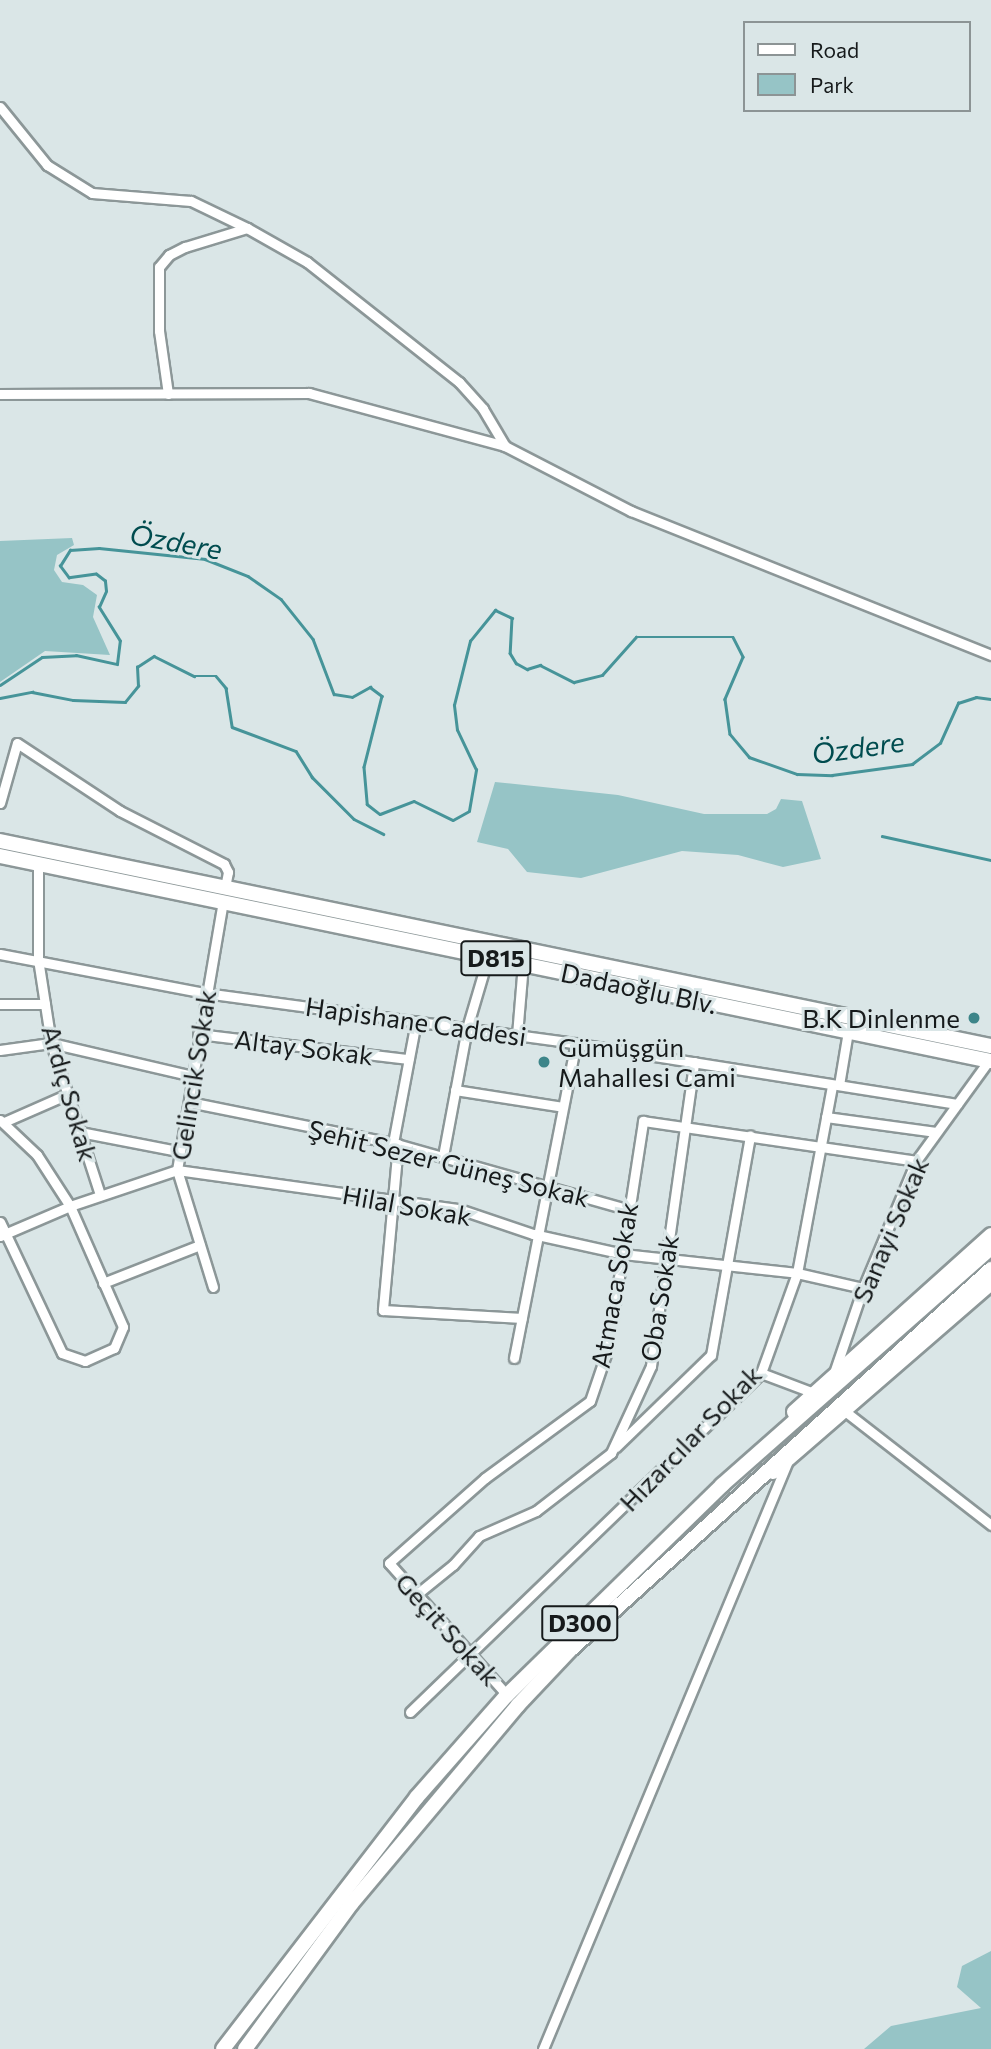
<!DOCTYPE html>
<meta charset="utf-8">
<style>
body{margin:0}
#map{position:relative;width:991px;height:2049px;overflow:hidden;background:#dae6e7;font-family:Commissioner,sans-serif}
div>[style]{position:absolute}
.green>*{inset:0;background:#96c4c6}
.stream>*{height:2.5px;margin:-1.25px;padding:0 1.25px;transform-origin:1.25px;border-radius:1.25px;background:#469499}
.roads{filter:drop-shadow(2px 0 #8c9798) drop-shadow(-2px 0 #8c9798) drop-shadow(0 2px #8c9798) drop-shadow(0 -2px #8c9798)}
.minor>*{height:9px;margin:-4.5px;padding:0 4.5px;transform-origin:4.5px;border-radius:4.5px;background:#fff}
.trunk>*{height:14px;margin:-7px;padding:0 7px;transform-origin:7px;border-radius:7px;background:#fff}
.dots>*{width:19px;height:19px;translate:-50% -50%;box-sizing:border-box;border:4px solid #dae6e7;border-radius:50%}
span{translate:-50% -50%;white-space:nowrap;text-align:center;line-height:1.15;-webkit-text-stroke:6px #dae6e7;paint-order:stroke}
.shield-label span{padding:2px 5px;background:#dae6e7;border:2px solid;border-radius:5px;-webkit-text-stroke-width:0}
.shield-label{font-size:24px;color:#161a1b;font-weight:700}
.street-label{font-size:26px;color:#161a1b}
.poi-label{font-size:26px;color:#161a1b}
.right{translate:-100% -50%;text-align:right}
.left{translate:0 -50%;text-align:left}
.water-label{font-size:28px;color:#004c4f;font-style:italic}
.legend{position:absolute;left:743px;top:21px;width:228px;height:91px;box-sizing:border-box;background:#dae6e7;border:2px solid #8c9495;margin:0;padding:9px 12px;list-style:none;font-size:21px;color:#161a1b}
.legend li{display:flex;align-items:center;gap:14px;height:35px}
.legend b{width:35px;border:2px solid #8c9495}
</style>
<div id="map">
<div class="green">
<i style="clip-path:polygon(72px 538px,74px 545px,57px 555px,54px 570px,62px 582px,83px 585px,97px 595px,93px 617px,110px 655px,45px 651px,0 682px,0 541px)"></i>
<i style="clip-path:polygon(495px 782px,618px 795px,704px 814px,767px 814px,776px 809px,781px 799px,802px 801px,821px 859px,783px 867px,738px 855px,682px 851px,581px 878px,527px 872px,508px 849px,477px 842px)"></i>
<i style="clip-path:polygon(991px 1951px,991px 2049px,864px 2049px,891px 2026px,981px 2008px,957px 1987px,962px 1966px)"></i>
</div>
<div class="stream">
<i style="left:0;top:685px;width:50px;rotate:-33.7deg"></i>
<i style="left:42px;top:657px;width:34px;rotate:-3deg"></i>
<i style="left:76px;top:655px;width:42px;rotate:12.4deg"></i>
<i style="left:117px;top:664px;width:23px;rotate:-83deg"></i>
<i style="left:120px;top:641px;width:40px;rotate:-122deg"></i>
<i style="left:99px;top:607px;width:17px;rotate:-66deg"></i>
<i style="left:106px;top:591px;width:10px;rotate:-96deg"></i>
<i style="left:105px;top:581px;width:11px;rotate:-142deg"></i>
<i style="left:96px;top:574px;width:27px;rotate:172deg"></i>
<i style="left:69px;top:578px;width:15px;rotate:-127deg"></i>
<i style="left:60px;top:566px;width:19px;rotate:-58deg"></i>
<i style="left:70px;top:550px;width:29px;rotate:-4deg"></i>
<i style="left:99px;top:548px;width:107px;rotate:5.9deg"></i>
<i style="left:205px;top:559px;width:46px;rotate:21.6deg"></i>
<i style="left:248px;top:576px;width:40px;rotate:34.9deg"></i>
<i style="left:281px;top:599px;width:51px;rotate:51.3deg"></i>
<i style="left:313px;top:639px;width:59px;rotate:69.1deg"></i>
<i style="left:334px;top:694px;width:18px;rotate:9deg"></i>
<i style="left:352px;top:697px;width:21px;rotate:-29deg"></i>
<i style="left:370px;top:687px;width:15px;rotate:37deg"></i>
<i style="left:382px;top:696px;width:73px;rotate:104.2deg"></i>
<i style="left:364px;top:767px;width:37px;rotate:85deg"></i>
<i style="left:367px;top:804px;width:16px;rotate:38deg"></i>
<i style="left:380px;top:814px;width:36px;rotate:-21deg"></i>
<i style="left:414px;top:801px;width:43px;rotate:26deg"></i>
<i style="left:453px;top:820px;width:18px;rotate:-29deg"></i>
<i style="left:469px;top:811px;width:42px;rotate:-80.3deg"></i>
<i style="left:476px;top:770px;width:44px;rotate:-115.4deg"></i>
<i style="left:457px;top:730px;width:25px;rotate:-97deg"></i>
<i style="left:454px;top:705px;width:66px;rotate:-76deg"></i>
<i style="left:470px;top:641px;width:40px;rotate:-51deg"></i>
<i style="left:495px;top:610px;width:19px;rotate:25deg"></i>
<i style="left:512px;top:618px;width:35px;rotate:93deg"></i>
<i style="left:510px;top:653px;width:12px;rotate:59deg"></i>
<i style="left:516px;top:663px;width:13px;rotate:29deg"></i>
<i style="left:527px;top:669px;width:14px;rotate:-17deg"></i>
<i style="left:540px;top:665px;width:38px;rotate:27deg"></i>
<i style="left:574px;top:682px;width:29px;rotate:-14deg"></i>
<i style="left:602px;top:675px;width:51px;rotate:-48.2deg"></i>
<i style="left:636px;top:637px;width:97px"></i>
<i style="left:733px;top:637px;width:22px;rotate:63deg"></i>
<i style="left:743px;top:657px;width:46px;rotate:113.2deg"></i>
<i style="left:725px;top:699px;width:35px;rotate:82deg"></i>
<i style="left:730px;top:734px;width:30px;rotate:50deg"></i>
<i style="left:749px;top:757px;width:51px;rotate:19.5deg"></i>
<i style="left:797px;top:774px;width:35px;rotate:2deg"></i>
<i style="left:832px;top:775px;width:81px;rotate:-7.8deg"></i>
<i style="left:912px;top:764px;width:35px;rotate:-37deg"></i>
<i style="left:940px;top:743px;width:44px;rotate:-65.8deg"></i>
<i style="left:958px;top:703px;width:19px;rotate:-18deg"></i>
<i style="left:976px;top:697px;width:15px;rotate:8deg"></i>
<i style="left:0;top:698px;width:33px;rotate:-11deg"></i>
<i style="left:32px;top:692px;width:42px;rotate:11deg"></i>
<i style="left:73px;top:700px;width:52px;rotate:2.2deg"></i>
<i style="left:125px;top:702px;width:21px;rotate:-51deg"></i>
<i style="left:138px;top:686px;width:19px;rotate:-93deg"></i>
<i style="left:137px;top:667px;width:20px;rotate:-33deg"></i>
<i style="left:154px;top:656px;width:45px;rotate:26.6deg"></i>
<i style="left:194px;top:676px;width:22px"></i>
<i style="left:216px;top:676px;width:16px;rotate:50deg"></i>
<i style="left:226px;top:688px;width:39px;rotate:81deg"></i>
<i style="left:232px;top:727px;width:68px;rotate:20.6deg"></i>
<i style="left:296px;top:751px;width:31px;rotate:58deg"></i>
<i style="left:312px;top:777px;width:59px;rotate:45deg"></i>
<i style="left:354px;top:819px;width:33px;rotate:27deg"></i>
<i style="left:882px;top:836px;width:112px;rotate:12.4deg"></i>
</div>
<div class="roads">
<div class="minor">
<i style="left:0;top:107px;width:75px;rotate:51deg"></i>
<i style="left:47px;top:165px;width:53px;rotate:31.9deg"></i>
<i style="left:92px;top:193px;width:99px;rotate:4.6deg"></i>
<i style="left:191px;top:201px;width:62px;rotate:25.7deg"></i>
<i style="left:0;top:394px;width:309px;rotate:-0.2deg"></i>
<i style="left:309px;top:393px;width:203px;rotate:15.1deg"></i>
<i style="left:505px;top:446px;width:142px;rotate:27.3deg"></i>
<i style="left:631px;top:511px;width:388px;rotate:21.8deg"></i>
<i style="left:168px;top:394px;width:64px;rotate:-98.1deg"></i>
<i style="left:159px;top:331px;width:64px;rotate:-90deg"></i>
<i style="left:159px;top:267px;width:16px;rotate:-50deg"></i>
<i style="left:169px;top:255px;width:18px;rotate:-27deg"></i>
<i style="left:185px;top:247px;width:65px;rotate:-17deg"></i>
<i style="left:247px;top:228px;width:69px;rotate:29.5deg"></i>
<i style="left:307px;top:262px;width:194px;rotate:38.3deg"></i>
<i style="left:459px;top:382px;width:36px;rotate:48deg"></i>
<i style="left:483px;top:409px;width:43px;rotate:59.3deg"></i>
<i style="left:0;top:803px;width:62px;rotate:-74.2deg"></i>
<i style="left:17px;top:743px;width:123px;rotate:33.4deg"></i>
<i style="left:120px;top:811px;width:117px;rotate:27deg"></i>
<i style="left:224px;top:864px;width:9px;rotate:63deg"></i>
<i style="left:228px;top:872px;width:16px;rotate:101deg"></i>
<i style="left:38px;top:864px;width:95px;rotate:90deg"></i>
<i style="left:38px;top:959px;width:85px;rotate:81.2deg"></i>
<i style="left:51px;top:1043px;width:160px;rotate:72.1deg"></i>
<i style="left:0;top:954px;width:209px;rotate:10.8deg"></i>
<i style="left:205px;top:993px;width:364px;rotate:7.7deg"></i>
<i style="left:566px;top:1042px;width:396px;rotate:9deg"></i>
<i style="left:0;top:1004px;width:45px"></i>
<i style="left:198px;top:1034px;width:212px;rotate:6.8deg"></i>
<i style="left:517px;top:1035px;width:71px;rotate:-85.2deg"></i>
<i style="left:0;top:1050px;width:51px;rotate:-7.8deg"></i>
<i style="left:51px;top:1043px;width:146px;rotate:13.1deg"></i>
<i style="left:839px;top:1085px;width:55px;rotate:-80.5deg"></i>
<i style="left:455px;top:1090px;width:109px;rotate:8.9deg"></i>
<i style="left:189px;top:1102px;width:208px;rotate:11.4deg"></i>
<i style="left:393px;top:1143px;width:243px;rotate:15.8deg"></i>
<i style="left:826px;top:1117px;width:111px;rotate:7.8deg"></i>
<i style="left:0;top:1120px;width:51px;rotate:43.4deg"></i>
<i style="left:37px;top:1155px;width:61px;rotate:57.1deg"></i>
<i style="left:70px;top:1206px;width:132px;rotate:66.3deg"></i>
<i style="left:123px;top:1327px;width:23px;rotate:113deg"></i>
<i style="left:114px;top:1348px;width:32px;rotate:156deg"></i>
<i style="left:85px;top:1361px;width:24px;rotate:-161deg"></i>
<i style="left:62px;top:1353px;width:145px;rotate:-115.3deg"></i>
<i style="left:4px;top:1122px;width:70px;rotate:-23.6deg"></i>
<i style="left:80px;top:1132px;width:100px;rotate:11deg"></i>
<i style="left:393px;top:1143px;width:124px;rotate:-79.3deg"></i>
<i style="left:398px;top:1144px;width:167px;rotate:95.2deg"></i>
<i style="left:383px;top:1310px;width:139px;rotate:3.3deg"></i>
<i style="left:443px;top:1156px;width:130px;rotate:-79.4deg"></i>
<i style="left:467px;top:1028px;width:74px;rotate:-73.5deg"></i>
<i style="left:0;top:1236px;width:76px;rotate:-23.2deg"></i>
<i style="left:70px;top:1206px;width:113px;rotate:-18.6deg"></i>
<i style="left:177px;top:1170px;width:285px;rotate:7.9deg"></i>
<i style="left:459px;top:1209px;width:78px;rotate:18.7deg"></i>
<i style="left:533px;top:1234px;width:92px;rotate:12.5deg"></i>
<i style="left:623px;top:1254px;width:175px;rotate:6.2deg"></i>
<i style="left:797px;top:1273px;width:68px;rotate:12.8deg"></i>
<i style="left:103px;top:1283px;width:104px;rotate:-21.4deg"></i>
<i style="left:213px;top:1287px;width:122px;rotate:-107.1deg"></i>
<i style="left:177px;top:1170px;width:272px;rotate:-80.3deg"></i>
<i style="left:514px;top:1358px;width:321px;rotate:-78.9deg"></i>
<i style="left:761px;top:1373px;width:57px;rotate:20.7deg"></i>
<i style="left:834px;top:1373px;width:90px;rotate:-71.2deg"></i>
<i style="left:863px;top:1288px;width:138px;rotate:-67.3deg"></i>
<i style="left:916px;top:1161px;width:125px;rotate:-54.1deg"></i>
<i style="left:846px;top:1412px;width:184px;rotate:37.9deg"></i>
<i style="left:616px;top:1447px;width:132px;rotate:-44.1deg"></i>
<i style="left:711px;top:1355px;width:223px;rotate:-79.9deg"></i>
<i style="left:417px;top:1594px;width:46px;rotate:-38.9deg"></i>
<i style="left:453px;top:1565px;width:39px;rotate:-48deg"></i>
<i style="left:479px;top:1536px;width:62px;rotate:-23.7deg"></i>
<i style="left:536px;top:1511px;width:95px;rotate:-37.7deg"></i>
<i style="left:611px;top:1453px;width:96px;rotate:-65.3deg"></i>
<i style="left:651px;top:1366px;width:307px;rotate:-81.9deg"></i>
<i style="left:507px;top:1695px;width:177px;rotate:-131.8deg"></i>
<i style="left:389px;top:1563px;width:128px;rotate:-41.5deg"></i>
<i style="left:485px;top:1478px;width:130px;rotate:-36.3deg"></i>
<i style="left:590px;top:1401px;width:56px;rotate:-71.2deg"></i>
<i style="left:608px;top:1348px;width:230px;rotate:-81.2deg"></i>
<i style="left:643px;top:1121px;width:276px;rotate:8.3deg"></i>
<i style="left:410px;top:1712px;width:488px;rotate:-44deg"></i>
<i style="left:761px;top:1373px;width:106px;rotate:-70.2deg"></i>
<i style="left:797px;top:1273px;width:190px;rotate:-79.4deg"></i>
<i style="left:543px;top:2049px;width:635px;rotate:-67.39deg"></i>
</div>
<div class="trunk">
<i style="left:0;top:841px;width:1012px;rotate:11.69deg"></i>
<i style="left:0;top:856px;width:1012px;rotate:11.69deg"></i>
<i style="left:794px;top:1412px;width:265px;rotate:-41.9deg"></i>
<i style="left:773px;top:1472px;width:289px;rotate:-40.9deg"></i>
<i style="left:223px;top:2049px;width:318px;rotate:-52.4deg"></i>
<i style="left:417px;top:1797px;width:136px;rotate:-48.6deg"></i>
<i style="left:507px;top:1695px;width:301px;rotate:-44.3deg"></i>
<i style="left:722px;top:1485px;width:359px;rotate:-41.4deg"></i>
<i style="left:245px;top:2049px;width:181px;rotate:-53.8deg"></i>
<i style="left:352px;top:1903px;width:258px;rotate:-50deg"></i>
<i style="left:518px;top:1705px;width:76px;rotate:-46.6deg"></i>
<i style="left:570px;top:1650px;width:568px;rotate:-42.14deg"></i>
</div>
</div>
<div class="dots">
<i style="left:974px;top:1018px;background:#3d8589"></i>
<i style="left:544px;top:1062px;background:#3d8589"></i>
</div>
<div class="shield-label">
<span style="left:496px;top:958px">D815</span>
<span style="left:580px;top:1623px">D300</span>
</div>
<div class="street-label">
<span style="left:639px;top:988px;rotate:12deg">Dadaoğlu Blv.</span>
<span style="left:416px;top:1021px;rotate:8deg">Hapishane Caddesi</span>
<span style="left:304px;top:1047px;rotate:7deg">Altay Sokak</span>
<span style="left:193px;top:1075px;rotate:-81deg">Gelincik Sokak</span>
<span style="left:70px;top:1093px;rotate:74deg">Ardıç Sokak</span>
<span style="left:449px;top:1163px;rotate:14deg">Şehit Sezer Güneş Sokak</span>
<span style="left:407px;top:1205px;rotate:10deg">Hilal Sokak</span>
<span style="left:890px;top:1230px;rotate:-67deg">Sanayi Sokak</span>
<span style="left:614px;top:1285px;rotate:-80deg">Atmaca Sokak</span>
<span style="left:659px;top:1298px;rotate:-81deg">Oba Sokak</span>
<span style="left:690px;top:1438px;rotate:-46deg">Hızarcılar Sokak</span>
<span style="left:448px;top:1629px;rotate:48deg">Geçit Sokak</span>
</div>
<div class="poi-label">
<span class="right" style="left:960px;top:1018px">B.K Dinlenme</span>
<span class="left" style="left:558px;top:1062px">Gümüşgün<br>Mahallesi Cami</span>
</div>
<div class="water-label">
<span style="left:176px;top:541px;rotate:10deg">Özdere</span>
<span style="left:858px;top:747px;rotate:-8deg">Özdere</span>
</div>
<ul class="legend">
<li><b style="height:9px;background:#fff"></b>Road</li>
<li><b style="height:19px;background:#96c4c6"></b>Park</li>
</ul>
</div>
